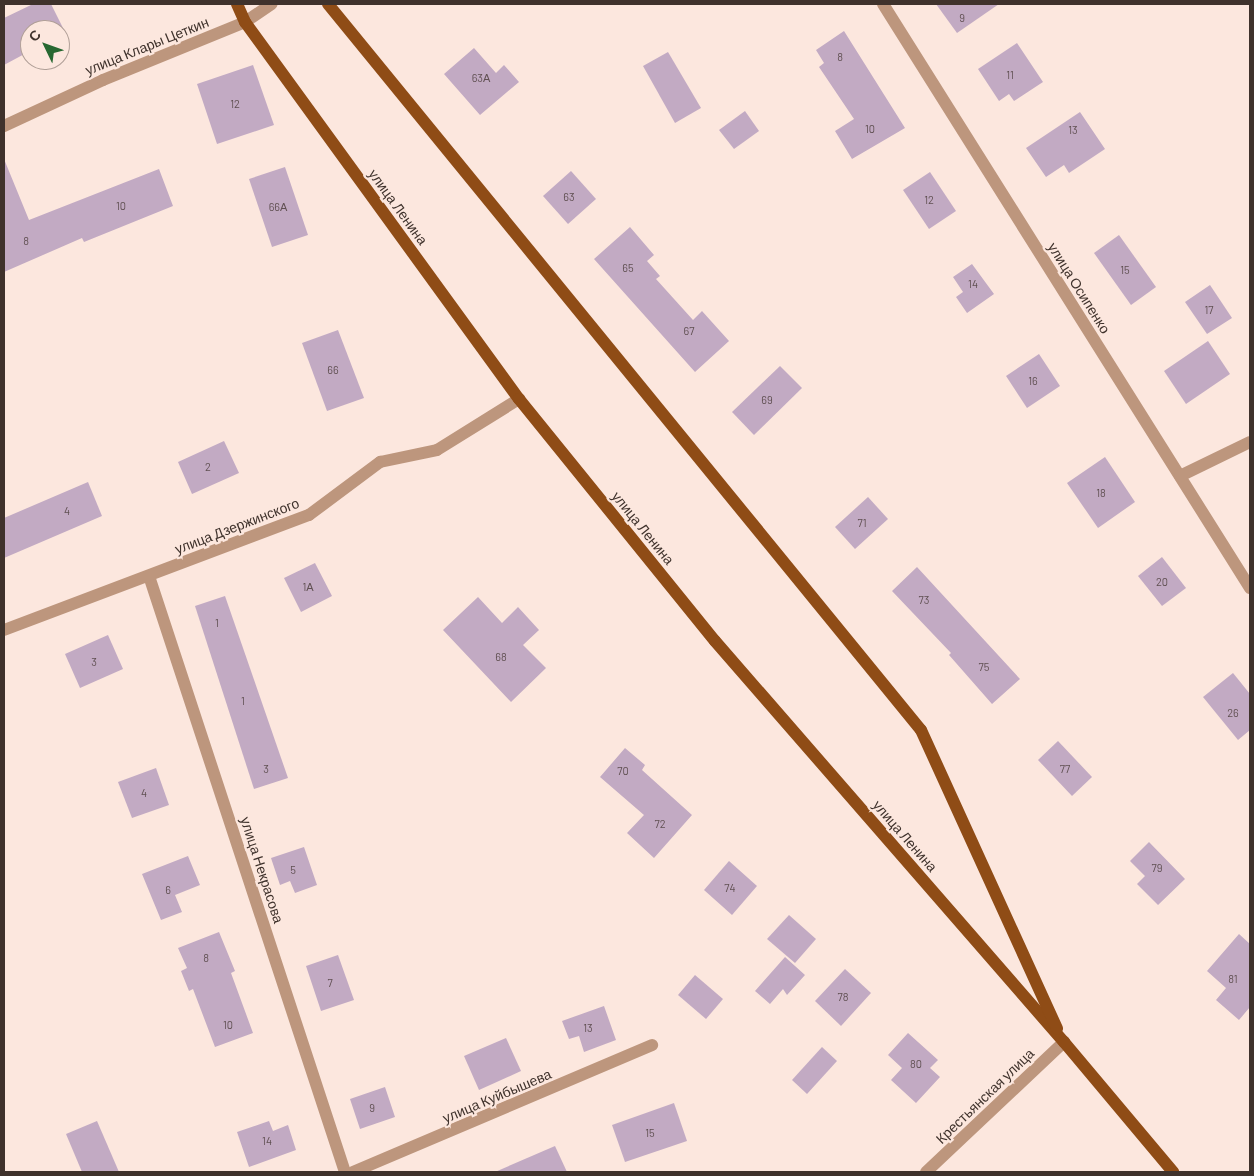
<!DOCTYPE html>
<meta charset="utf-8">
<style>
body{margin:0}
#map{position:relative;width:1254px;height:1176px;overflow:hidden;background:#fce7de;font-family:Barlow,sans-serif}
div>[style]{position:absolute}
.building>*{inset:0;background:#c2aac3}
.minor>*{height:12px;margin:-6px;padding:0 6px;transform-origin:6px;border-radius:6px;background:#bd967d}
.major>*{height:12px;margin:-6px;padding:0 6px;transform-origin:6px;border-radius:6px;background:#8f4c16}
span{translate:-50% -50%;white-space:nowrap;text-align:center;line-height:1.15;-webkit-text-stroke:4.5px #fce7de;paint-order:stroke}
.number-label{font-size:11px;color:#605052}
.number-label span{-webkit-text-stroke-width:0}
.street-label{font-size:14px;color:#3f322c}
.frame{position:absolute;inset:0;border:5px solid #3f322c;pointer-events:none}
.north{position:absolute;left:20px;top:20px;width:50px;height:50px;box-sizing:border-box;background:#fce7de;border:1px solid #b09f97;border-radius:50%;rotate:312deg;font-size:14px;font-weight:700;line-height:20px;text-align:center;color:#3f322c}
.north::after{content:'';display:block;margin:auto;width:18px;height:22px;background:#276831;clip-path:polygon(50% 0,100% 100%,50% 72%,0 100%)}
</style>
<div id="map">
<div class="building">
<i style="clip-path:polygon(33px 4px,51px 4px,64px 30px,30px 30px,30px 51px,4px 65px,4px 18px)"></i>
<i style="clip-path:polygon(936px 4px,999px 4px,957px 33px)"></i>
<i style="clip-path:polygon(844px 31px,905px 128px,852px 159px,835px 131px,854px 119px,819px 67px,824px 63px,816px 50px)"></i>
<i style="clip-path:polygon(1017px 43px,1043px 82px,1014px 101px,1009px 94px,999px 101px,978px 69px)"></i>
<i style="clip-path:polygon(474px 48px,496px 73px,504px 65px,519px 82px,480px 115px,444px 74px)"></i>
<i style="clip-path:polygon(668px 52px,701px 108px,675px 123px,643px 66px)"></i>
<i style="clip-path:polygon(253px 65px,274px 125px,217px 144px,197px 84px)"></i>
<i style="clip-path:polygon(745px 111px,759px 131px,734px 149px,719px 130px)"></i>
<i style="clip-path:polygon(1080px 112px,1105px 149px,1069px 173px,1064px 165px,1046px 177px,1026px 148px)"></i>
<i style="clip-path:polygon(4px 159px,29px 220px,159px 169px,173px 206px,84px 242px,82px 238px,4px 272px)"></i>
<i style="clip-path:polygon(285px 167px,308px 235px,272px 247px,249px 179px)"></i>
<i style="clip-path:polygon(571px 171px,596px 199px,568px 224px,543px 196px)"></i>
<i style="clip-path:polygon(930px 172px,956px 211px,929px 229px,903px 190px)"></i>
<i style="clip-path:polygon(630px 227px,654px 255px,647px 261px,660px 276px,656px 279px,693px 320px,702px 311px,729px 341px,695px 372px,594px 259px)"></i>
<i style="clip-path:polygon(1119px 235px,1156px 287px,1131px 305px,1094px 253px)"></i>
<i style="clip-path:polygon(972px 264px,994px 294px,967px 313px,956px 297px,963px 292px,953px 277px)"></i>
<i style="clip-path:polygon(1210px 285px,1232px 318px,1207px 334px,1185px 302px)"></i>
<i style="clip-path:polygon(338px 330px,364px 398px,327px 411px,302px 343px)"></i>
<i style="clip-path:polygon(1208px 341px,1230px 374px,1186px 404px,1164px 371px)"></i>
<i style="clip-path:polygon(1039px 354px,1060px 386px,1027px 408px,1006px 376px)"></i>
<i style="clip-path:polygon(780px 366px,802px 388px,754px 435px,732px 412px)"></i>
<i style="clip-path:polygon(224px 441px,239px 473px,192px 494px,178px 462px)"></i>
<i style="clip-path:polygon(1105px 457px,1135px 502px,1098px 528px,1067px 483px)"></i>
<i style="clip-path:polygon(88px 482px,102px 516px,4px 558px,4px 518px)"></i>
<i style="clip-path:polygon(868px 497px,888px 519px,855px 549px,835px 527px)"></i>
<i style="clip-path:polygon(1162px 557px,1186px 588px,1162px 606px,1138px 576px)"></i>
<i style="clip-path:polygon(315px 563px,332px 596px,301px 612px,284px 578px)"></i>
<i style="clip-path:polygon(917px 567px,1020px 679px,992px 704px,949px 655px,951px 653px,892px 591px)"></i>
<i style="clip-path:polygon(225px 596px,288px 778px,254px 789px,195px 606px)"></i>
<i style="clip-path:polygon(478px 597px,502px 623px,518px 607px,539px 630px,523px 645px,546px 668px,511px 702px,443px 630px)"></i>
<i style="clip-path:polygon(108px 635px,123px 669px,80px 688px,65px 654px)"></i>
<i style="clip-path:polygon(1233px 673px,1250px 694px,1250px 730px,1238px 740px,1203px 697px)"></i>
<i style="clip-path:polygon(1058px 741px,1092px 777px,1072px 796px,1038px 760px)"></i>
<i style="clip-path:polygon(625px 748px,645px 765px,642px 770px,692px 815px,654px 858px,627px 833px,644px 815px,600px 777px)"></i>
<i style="clip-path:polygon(156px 768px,169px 805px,132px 818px,118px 782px)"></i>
<i style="clip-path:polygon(1149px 842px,1185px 879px,1158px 905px,1137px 884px,1145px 876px,1130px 861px)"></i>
<i style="clip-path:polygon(304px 847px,317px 885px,295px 893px,290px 881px,280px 885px,271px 858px)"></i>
<i style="clip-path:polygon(188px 856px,200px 885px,175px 895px,182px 912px,161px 920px,142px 874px)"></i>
<i style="clip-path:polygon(729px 861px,757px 886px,732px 915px,704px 890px)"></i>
<i style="clip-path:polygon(789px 915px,816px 939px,795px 963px,767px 939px)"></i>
<i style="clip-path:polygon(219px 932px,235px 971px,231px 973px,253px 1033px,215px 1047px,193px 989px,189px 991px,181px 971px,187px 968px,178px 948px)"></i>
<i style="clip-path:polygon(1239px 934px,1250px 944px,1250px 1007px,1239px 1020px,1216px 1000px,1226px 988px,1207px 971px)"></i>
<i style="clip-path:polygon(338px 955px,354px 1000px,321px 1011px,306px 966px)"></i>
<i style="clip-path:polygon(785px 957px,805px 975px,787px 995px,783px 989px,770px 1004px,755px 991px)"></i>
<i style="clip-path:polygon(845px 969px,871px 993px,841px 1026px,815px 1001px)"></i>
<i style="clip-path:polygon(695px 975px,723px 999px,706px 1019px,678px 995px)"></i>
<i style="clip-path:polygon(604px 1006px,616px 1040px,584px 1052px,579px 1036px,569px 1039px,562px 1021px)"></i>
<i style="clip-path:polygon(908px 1033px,938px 1060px,930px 1068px,940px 1077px,916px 1103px,891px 1080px,902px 1068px,888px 1055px)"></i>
<i style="clip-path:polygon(506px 1038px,521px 1071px,479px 1090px,464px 1056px)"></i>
<i style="clip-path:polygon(822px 1047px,837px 1061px,807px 1094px,792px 1080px)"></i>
<i style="clip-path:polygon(385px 1087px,395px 1117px,360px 1129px,350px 1099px)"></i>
<i style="clip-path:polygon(674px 1103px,687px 1141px,625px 1162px,612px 1125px)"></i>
<i style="clip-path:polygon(97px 1121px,119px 1172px,82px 1172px,66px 1134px)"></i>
<i style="clip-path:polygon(269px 1121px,273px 1131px,288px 1125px,296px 1150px,249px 1167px,237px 1132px)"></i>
<i style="clip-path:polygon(555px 1146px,567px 1172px,495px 1172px)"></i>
</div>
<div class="minor">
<i style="left:883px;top:4px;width:690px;rotate:57.85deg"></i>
<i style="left:4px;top:126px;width:109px;rotate:-24.9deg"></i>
<i style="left:103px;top:80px;width:153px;rotate:-22.2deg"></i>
<i style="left:245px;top:22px;width:32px;rotate:-34deg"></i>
<i style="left:1180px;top:476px;width:78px;rotate:-25.9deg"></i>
<i style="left:149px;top:576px;width:627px;rotate:71.8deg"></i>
<i style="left:4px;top:630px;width:326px;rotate:-20.7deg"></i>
<i style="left:309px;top:515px;width:89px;rotate:-36.7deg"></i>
<i style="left:380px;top:462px;width:58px;rotate:-11.9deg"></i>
<i style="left:437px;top:450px;width:97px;rotate:-31.9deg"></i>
<i style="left:353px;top:1172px;width:325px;rotate:-23deg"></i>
<i style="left:926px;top:1172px;width:190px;rotate:-43.3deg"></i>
</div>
<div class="major">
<i style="left:237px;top:4px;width:20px;rotate:66deg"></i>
<i style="left:245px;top:22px;width:466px;rotate:54deg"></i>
<i style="left:519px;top:399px;width:311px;rotate:51deg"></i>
<i style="left:715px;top:641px;width:532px;rotate:48.97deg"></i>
<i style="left:1064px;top:1042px;width:170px;rotate:50deg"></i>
<i style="left:328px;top:4px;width:937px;rotate:50.76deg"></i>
<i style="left:921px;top:730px;width:328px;rotate:65.5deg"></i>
</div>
<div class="number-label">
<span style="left:962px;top:18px">9</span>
<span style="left:840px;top:57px">8</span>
<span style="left:1010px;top:75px">11</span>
<span style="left:481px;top:78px">63А</span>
<span style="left:235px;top:104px">12</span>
<span style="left:870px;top:129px">10</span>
<span style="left:1073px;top:130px">13</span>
<span style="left:569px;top:197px">63</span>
<span style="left:929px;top:200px">12</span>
<span style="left:121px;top:206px">10</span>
<span style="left:278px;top:207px">66А</span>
<span style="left:26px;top:241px">8</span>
<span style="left:628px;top:268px">65</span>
<span style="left:1125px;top:270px">15</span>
<span style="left:973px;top:284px">14</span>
<span style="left:1209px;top:310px">17</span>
<span style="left:689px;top:331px">67</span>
<span style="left:333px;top:370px">66</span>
<span style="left:1033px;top:381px">16</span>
<span style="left:767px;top:400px">69</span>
<span style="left:208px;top:467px">2</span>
<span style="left:1101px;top:493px">18</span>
<span style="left:67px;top:511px">4</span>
<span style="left:862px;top:523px">71</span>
<span style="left:1162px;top:582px">20</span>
<span style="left:308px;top:587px">1А</span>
<span style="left:924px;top:600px">73</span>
<span style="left:217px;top:623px">1</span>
<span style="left:501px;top:657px">68</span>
<span style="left:94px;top:662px">3</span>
<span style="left:984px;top:667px">75</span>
<span style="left:243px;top:701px">1</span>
<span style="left:1233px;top:713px">26</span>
<span style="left:266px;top:769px">3</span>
<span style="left:1065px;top:769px">77</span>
<span style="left:623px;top:771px">70</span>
<span style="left:144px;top:793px">4</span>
<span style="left:660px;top:824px">72</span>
<span style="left:1157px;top:868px">79</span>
<span style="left:293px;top:870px">5</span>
<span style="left:730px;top:888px">74</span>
<span style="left:168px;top:890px">6</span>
<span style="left:206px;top:958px">8</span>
<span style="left:1233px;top:979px">81</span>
<span style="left:330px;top:983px">7</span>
<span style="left:843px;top:997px">78</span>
<span style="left:228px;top:1025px">10</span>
<span style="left:588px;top:1028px">13</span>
<span style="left:916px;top:1064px">80</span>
<span style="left:372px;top:1108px">9</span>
<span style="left:650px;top:1133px">15</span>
<span style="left:267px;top:1141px">14</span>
</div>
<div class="street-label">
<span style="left:147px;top:46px;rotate:-22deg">улица Клары Цеткин</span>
<span style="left:398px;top:207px;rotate:54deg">улица Ленина</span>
<span style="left:1079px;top:288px;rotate:58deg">улица Осипенко</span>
<span style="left:237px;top:526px;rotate:-21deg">улица Дзержинского</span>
<span style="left:643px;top:528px;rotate:51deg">улица Ленина</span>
<span style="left:905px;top:836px;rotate:49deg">улица Ленина</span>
<span style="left:262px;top:870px;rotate:72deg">улица Некрасова</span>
<span style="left:497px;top:1096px;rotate:-23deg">улица Куйбышева</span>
<span style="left:985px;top:1096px;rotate:-44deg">Крестьянская улица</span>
</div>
<div class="frame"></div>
<div class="north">С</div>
</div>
